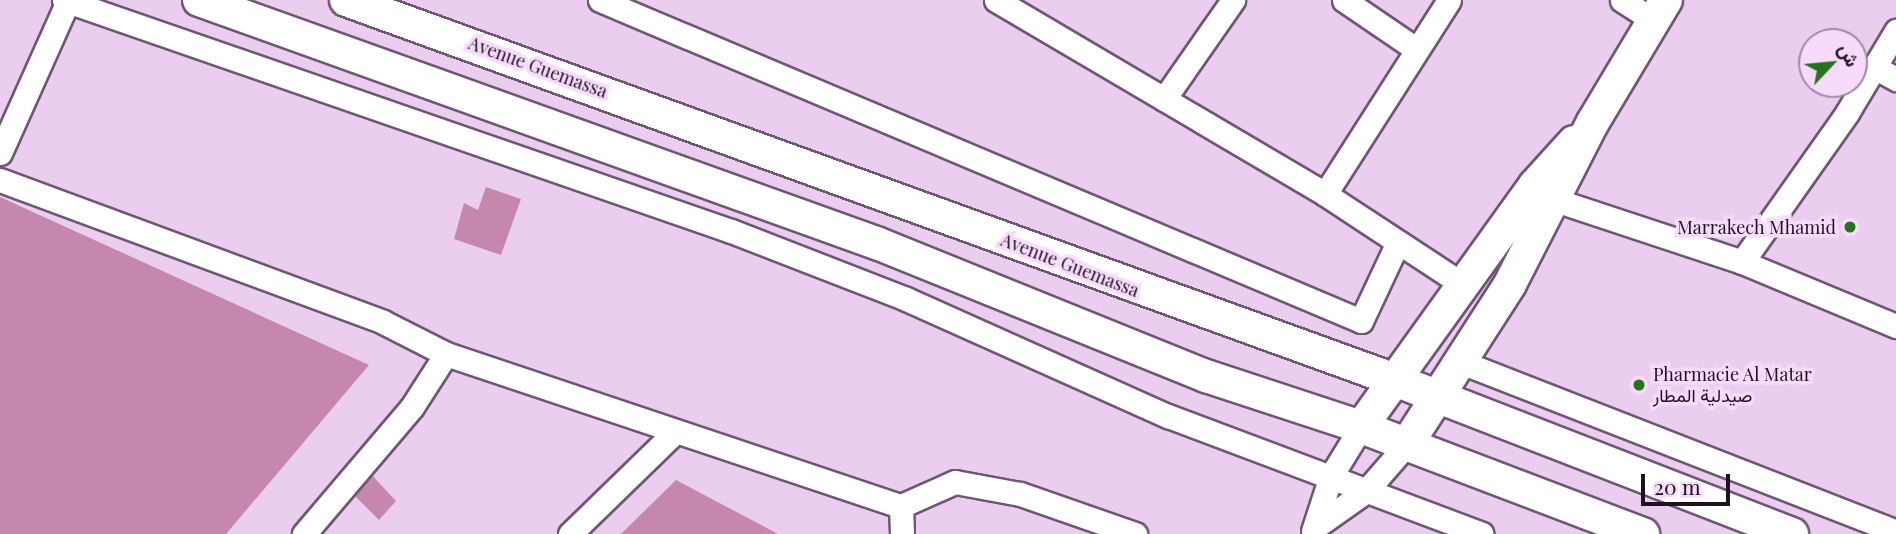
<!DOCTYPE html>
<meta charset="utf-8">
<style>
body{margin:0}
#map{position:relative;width:1896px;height:534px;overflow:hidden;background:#ebcdf0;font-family:"Playfair Display",Vazirmatn,serif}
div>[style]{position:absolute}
.building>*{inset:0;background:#c687af}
.roads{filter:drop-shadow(2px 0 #705675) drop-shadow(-2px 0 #705675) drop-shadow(0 2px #705675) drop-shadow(0 -2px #705675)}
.street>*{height:23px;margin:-11.5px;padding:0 11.5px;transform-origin:11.5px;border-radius:11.5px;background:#fff}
.secondary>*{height:32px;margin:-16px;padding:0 16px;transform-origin:16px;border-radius:16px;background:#fff}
.dots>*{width:19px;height:19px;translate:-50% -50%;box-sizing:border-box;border:4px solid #f8dafd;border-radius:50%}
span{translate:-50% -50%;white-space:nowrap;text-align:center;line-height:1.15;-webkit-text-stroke:7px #f8dafd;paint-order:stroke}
.street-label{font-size:18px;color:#1d121e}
.poi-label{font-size:18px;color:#1d121e}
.right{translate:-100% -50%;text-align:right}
.left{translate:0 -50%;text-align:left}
.north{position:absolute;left:1798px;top:28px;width:70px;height:70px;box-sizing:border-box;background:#f8dafd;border:2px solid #a08aa4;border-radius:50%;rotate:64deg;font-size:19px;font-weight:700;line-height:28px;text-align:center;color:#1d121e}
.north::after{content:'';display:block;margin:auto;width:24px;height:32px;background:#25741c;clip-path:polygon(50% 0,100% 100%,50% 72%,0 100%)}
.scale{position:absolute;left:1641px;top:474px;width:89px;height:32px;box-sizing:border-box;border:4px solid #1d121e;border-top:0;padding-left:9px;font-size:21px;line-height:24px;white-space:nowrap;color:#1d121e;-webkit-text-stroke:5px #f8dafd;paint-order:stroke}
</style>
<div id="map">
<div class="building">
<i style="clip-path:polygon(486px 187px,521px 199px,501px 255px,454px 239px,464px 203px,478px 210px)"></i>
<i style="clip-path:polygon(0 197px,369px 365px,226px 534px,0 534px)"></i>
<i style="clip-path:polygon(368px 471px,396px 501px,379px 520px,350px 491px)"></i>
<i style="clip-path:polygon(676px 480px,778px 534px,621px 534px)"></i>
</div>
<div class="roads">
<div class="street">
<i style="left:64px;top:0;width:706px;rotate:19.1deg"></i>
<i style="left:731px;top:231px;width:188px;rotate:21.2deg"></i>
<i style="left:906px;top:299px;width:287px;rotate:24.1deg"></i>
<i style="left:1168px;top:416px;width:335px;rotate:20.6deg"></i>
<i style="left:600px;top:0;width:826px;rotate:22.87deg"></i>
<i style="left:1361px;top:321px;width:85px;rotate:-64.9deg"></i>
<i style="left:996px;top:0;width:382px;rotate:30.5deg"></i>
<i style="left:1325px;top:194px;width:164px;rotate:33.3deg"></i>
<i style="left:1344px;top:0;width:87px;rotate:34.2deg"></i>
<i style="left:1622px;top:0;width:37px;rotate:33deg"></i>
<i style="left:1876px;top:68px;width:23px;rotate:29deg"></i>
<i style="left:1164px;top:99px;width:121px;rotate:-55.1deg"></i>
<i style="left:0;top:153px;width:167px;rotate:-65.9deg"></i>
<i style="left:0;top:180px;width:408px;rotate:20.3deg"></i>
<i style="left:383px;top:322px;width:71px;rotate:26.9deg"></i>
<i style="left:446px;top:354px;width:63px;rotate:122.7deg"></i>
<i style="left:412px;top:407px;width:167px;rotate:130.4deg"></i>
<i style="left:1325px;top:194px;width:230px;rotate:-57.4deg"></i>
<i style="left:1558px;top:201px;width:194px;rotate:18.3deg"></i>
<i style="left:1742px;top:262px;width:167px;rotate:22.6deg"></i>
<i style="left:1742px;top:262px;width:182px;rotate:-54.8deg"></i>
<i style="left:1847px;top:113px;width:96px;rotate:-59.1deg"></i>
<i style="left:446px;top:354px;width:480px;rotate:18.5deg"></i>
<i style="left:1461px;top:362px;width:467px;rotate:21.3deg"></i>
<i style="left:1315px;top:527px;width:62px;rotate:-35.2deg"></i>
<i style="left:1366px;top:491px;width:62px;rotate:-48.9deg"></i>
<i style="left:1313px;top:531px;width:58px;rotate:-71.9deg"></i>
<i style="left:1331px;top:476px;width:57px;rotate:-58.5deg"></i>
<i style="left:570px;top:534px;width:146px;rotate:-44.2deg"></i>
<i style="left:902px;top:534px;width:28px;rotate:-92deg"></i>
<i style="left:901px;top:506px;width:59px;rotate:-24deg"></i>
<i style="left:955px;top:482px;width:66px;rotate:10.5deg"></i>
<i style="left:1020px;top:494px;width:122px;rotate:19.2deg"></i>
</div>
<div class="secondary">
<i style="left:199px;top:0;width:722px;rotate:19.74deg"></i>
<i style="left:879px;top:244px;width:353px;rotate:22deg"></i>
<i style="left:1206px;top:376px;width:163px;rotate:18.2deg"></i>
<i style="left:1361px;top:427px;width:302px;rotate:20.8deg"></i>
<i style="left:346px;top:0;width:1116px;rotate:19.91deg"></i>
<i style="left:1395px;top:380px;width:426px;rotate:21.2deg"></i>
<i style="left:1361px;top:427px;width:298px;rotate:-54.3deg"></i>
<i style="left:1535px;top:185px;width:58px;rotate:-47.8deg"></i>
<i style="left:1407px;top:444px;width:190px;rotate:-57.2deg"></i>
<i style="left:1510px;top:284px;width:182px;rotate:-62.9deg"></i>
<i style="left:1593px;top:122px;width:142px;rotate:-59.1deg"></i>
</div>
</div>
<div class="dots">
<i style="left:1850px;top:227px;background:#25741c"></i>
<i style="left:1639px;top:385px;background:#25741c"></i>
</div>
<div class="street-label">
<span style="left:538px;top:67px;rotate:20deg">Avenue Guemassa</span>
<span style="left:1070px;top:265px;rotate:21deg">Avenue Guemassa</span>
</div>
<div class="poi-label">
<span class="right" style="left:1836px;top:227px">Marrakech Mhamid</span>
<span class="left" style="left:1653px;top:385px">Pharmacie Al Matar<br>صيدلية المطار</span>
</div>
<div class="north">ش</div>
<div class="scale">20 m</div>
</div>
